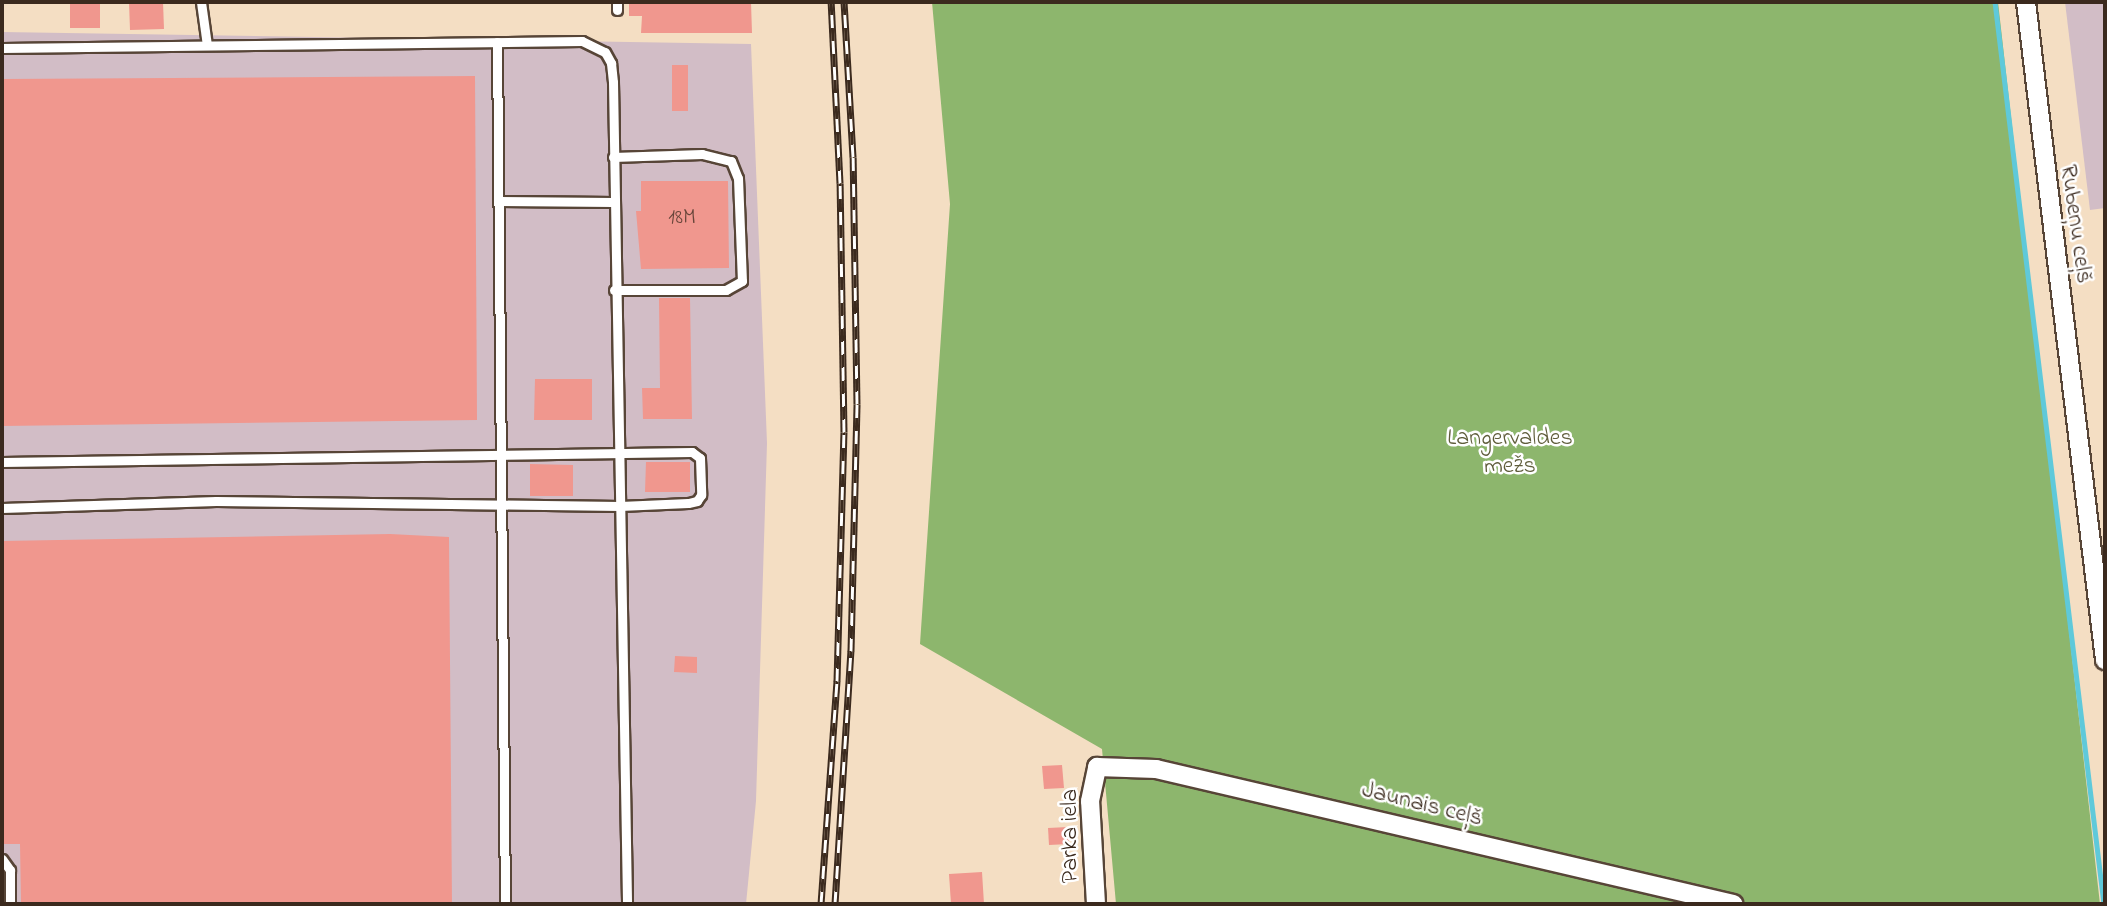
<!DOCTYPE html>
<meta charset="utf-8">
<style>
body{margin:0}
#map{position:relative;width:2107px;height:906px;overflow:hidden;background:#f4dec3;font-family:"Indie Flower",sans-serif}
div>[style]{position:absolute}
.industrial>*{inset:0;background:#d2bdc6}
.forest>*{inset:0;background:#8db66d}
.stream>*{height:4.5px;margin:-2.25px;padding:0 2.25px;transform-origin:2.25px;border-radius:2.25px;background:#5fc9da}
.building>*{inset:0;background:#f0978e}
.roads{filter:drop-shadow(2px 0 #574537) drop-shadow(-2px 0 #574537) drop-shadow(0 2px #574537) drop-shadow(0 -2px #574537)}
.service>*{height:9px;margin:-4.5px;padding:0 4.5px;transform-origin:4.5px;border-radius:4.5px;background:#fff}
.minor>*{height:18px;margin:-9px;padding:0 9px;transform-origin:9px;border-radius:9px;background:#fff}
.rail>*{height:7px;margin-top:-3.5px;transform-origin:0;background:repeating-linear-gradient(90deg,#fff 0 13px,#3b2a1e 0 26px);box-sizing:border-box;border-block:2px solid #3b2a1e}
span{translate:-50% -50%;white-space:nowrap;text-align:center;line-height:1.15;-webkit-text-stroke:5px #fff;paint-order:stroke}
.number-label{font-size:21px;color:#68453a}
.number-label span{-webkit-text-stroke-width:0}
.street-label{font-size:24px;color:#3b2a1e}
.park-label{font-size:24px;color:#5f5d3b}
.frame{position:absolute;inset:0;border:4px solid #3b2a1e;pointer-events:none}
</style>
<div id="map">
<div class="industrial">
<i style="clip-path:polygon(2065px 2px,2105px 2px,2105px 208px,2090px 210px)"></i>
<i style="clip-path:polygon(2px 32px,751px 44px,767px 443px,756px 801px,746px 904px,2px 904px)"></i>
</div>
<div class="forest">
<i style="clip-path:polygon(932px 2px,1998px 2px,2100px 904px,1116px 904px,1102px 749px,920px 644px,950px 204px)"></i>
</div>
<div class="stream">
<i style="left:1995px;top:2px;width:909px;rotate:83.11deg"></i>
</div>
<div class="building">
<i style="clip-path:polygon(70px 2px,100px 2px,100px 28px,70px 28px)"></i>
<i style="clip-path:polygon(129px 2px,163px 2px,164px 29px,130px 30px)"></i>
<i style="clip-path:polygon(629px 2px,751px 2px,752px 33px,641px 33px,642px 16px,629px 16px)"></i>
<i style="clip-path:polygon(672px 65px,688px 65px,688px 111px,672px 111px)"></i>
<i style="clip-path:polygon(475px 76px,477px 420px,2px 426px,2px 79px)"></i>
<i style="clip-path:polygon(641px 181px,728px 181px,729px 268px,641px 269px,636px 211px,641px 211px)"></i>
<i style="clip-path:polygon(659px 298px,690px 298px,692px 419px,643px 419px,642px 388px,660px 388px)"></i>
<i style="clip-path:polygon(535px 379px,592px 379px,592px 420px,534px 420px)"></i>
<i style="clip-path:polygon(646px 462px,690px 462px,690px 492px,645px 492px)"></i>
<i style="clip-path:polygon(530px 464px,573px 465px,573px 496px,530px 496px)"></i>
<i style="clip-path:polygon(390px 534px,449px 537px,452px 904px,21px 904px,20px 844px,2px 844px,2px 541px)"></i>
<i style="clip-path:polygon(675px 656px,697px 657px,697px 673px,674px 672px)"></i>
<i style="clip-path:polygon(1062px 765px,1064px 788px,1044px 789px,1042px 766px)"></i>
<i style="clip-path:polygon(1068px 827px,1069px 844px,1049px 845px,1048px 828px)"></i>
<i style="clip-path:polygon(982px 872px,984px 904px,951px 904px,949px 874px)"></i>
</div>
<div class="roads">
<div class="service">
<i style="left:201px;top:2px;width:43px;rotate:82.1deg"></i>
<i style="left:617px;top:2px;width:8px;rotate:90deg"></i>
<i style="left:497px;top:42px;width:862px;rotate:89.47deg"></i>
<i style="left:2px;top:48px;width:580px;rotate:-0.69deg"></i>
<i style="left:582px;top:41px;width:25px;rotate:26deg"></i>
<i style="left:605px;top:52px;width:13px;rotate:61deg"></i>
<i style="left:611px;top:63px;width:19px;rotate:84deg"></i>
<i style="left:613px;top:82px;width:822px;rotate:89.02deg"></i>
<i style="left:613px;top:157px;width:89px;rotate:-1.9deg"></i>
<i style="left:702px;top:154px;width:30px;rotate:14deg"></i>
<i style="left:731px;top:161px;width:18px;rotate:68deg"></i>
<i style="left:738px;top:178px;width:103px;rotate:87.8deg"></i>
<i style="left:742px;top:281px;width:18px;rotate:151deg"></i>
<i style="left:726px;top:290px;width:112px;rotate:180deg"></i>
<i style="left:499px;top:201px;width:114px;rotate:0.5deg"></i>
<i style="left:2px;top:462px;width:690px;rotate:-0.83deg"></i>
<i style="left:692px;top:452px;width:10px;rotate:37deg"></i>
<i style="left:700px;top:458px;width:37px;rotate:88deg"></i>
<i style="left:701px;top:495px;width:7px;rotate:124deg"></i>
<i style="left:697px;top:501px;width:9px;rotate:167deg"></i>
<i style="left:688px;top:503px;width:68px;rotate:177.5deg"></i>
<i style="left:620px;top:506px;width:404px;rotate:-179.3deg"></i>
<i style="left:216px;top:501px;width:214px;rotate:178.1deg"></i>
<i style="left:2px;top:859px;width:14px;rotate:54deg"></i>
<i style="left:10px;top:870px;width:34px;rotate:90deg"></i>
</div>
<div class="minor">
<i style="left:2026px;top:2px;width:663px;rotate:83.15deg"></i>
<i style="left:1096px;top:904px;width:103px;rotate:-93.3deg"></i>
<i style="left:1090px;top:801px;width:35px;rotate:-78deg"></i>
<i style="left:1097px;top:767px;width:59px;rotate:1.9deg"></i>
<i style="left:1156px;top:769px;width:593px;rotate:13.17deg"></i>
</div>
</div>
<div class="rail">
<i style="left:821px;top:904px;width:224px;rotate:-85.9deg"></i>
<i style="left:837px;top:681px;width:249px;rotate:-88.4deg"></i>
<i style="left:844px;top:432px;width:249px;rotate:-90.9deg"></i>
<i style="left:840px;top:183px;width:181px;rotate:-92.8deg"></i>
<i style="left:835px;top:904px;width:254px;rotate:-86.4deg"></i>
<i style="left:851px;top:651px;width:247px;rotate:-88.6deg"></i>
<i style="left:857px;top:404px;width:247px;rotate:-90.9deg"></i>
<i style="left:853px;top:157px;width:155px;rotate:-93.3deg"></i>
</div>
<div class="number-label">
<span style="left:682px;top:218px">18M</span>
</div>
<div class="street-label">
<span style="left:2075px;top:224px;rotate:82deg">Rubeņu ceļš</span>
<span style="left:1422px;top:805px;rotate:14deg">Jaunais ceļš</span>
<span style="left:1071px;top:836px;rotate:-90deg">Parka iela</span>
</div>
<div class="park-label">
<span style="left:1510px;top:453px">Langervaldes<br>mežs</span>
</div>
<div class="frame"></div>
</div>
